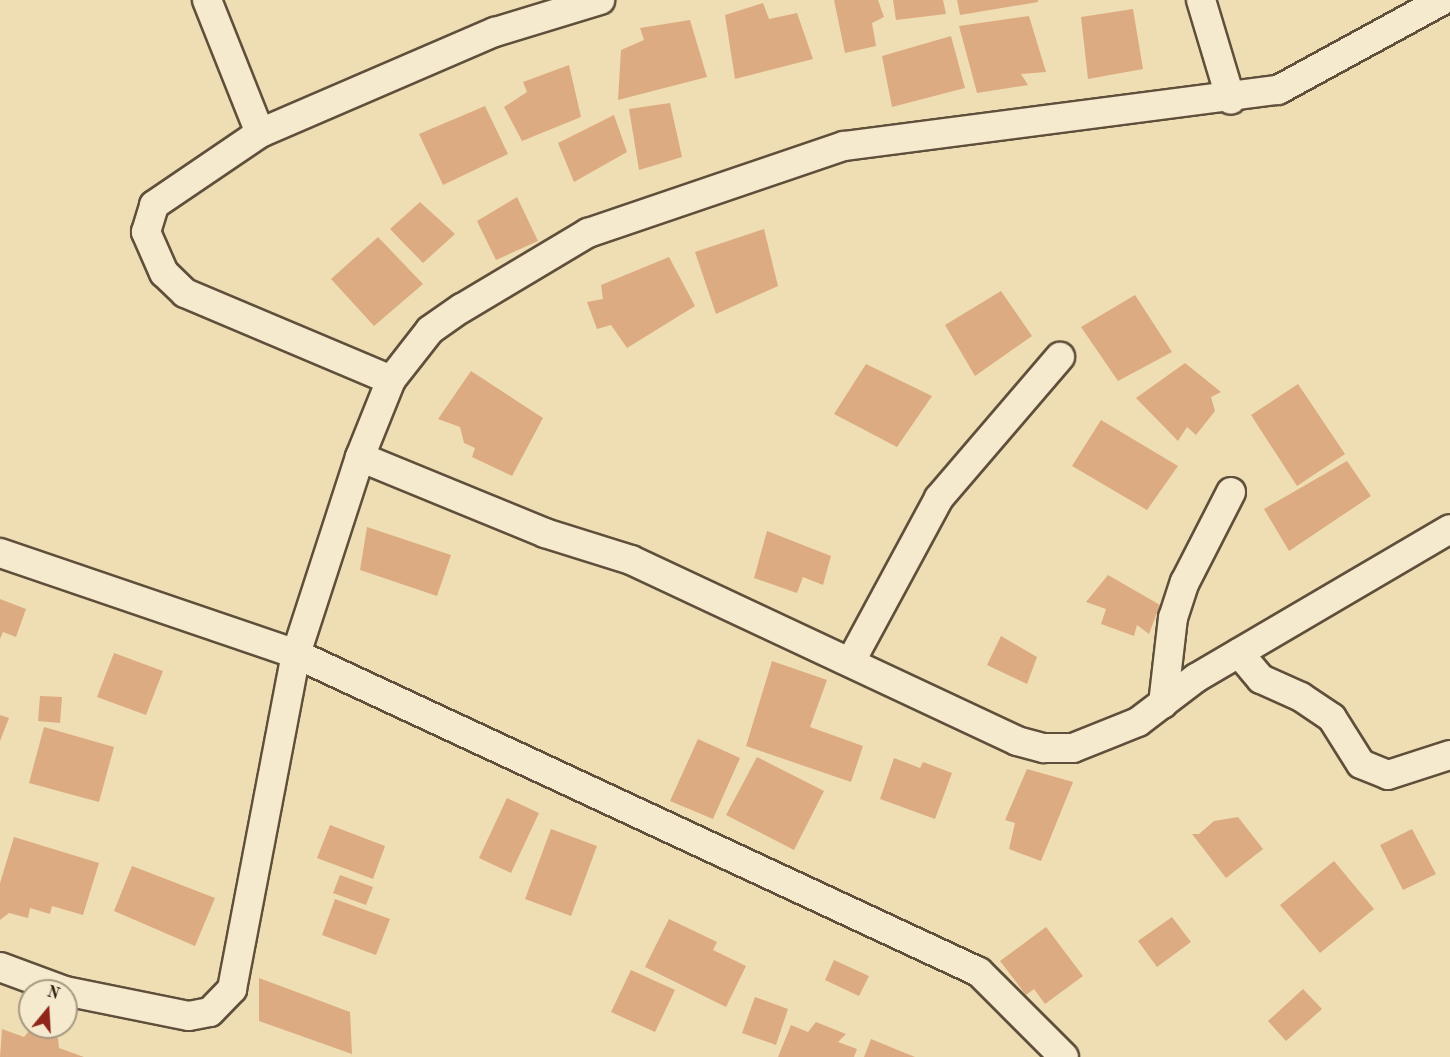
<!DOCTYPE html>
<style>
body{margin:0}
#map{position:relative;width:1450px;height:1057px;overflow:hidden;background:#efdeb4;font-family:"Old Standard TT",serif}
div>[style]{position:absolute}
.building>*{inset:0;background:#ddab81}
.roads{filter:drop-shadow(2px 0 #5f4f3b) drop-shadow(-2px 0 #5f4f3b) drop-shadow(0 2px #5f4f3b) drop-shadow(0 -2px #5f4f3b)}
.minor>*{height:28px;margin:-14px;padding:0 14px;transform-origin:14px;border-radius:14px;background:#f5eace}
span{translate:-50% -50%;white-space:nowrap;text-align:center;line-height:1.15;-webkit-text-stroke:4.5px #f5eace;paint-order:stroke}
.north{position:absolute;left:18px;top:979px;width:60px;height:60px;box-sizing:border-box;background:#f5eace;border:2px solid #a69983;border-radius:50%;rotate:18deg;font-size:16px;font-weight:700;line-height:24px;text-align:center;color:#2f1f13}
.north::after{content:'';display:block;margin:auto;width:21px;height:27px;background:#8f2418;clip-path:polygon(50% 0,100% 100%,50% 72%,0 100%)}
</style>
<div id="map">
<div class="building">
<i style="clip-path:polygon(834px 0,878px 0,884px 17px,872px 23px,876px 46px,845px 53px)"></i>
<i style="clip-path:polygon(893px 0,943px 0,946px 14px,896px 20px)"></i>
<i style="clip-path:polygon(957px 0,1038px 0,1038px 2px,960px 15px)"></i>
<i style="clip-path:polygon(763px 3px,769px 19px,797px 13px,813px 59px,735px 79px,725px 15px)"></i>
<i style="clip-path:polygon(1133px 9px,1143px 69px,1088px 79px,1081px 17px)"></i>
<i style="clip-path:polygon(1029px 16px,1046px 72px,1021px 74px,1028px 85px,977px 93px,959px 26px)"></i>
<i style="clip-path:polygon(690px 20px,707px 77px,618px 100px,621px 50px,644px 40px,640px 28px)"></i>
<i style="clip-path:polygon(951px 36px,965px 88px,892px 107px,882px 56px)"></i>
<i style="clip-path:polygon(569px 65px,581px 117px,522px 141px,504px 107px,527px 92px,523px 82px)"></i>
<i style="clip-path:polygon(670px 103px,682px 157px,639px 170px,629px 109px)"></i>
<i style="clip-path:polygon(485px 106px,508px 154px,443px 185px,419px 134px)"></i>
<i style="clip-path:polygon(614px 115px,627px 152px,574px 182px,558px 143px)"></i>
<i style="clip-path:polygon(517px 197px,538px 241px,496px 260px,477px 221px)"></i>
<i style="clip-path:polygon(420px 202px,455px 234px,423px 263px,390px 229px)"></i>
<i style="clip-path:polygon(764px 229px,778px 286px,716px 314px,695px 252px)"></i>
<i style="clip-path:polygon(378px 237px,423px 284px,374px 326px,331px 279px)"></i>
<i style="clip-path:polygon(669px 257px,695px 306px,627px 348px,611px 325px,597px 329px,587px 302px,603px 299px,601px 285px)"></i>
<i style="clip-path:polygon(1001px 291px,1032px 336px,975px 376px,945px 325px)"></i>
<i style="clip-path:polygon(1135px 295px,1172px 352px,1118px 381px,1081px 327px)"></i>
<i style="clip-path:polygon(1185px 363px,1221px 392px,1211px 397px,1215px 411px,1196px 435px,1187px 427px,1178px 441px,1136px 398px)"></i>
<i style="clip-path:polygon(866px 364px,932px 396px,897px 447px,834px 414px)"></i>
<i style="clip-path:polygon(471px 371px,543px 418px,512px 476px,472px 457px,475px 448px,464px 443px,460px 427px,438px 419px)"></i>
<i style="clip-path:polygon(1298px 384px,1345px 454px,1297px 486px,1251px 415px)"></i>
<i style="clip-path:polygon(1101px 420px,1178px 466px,1147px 510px,1072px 466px)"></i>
<i style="clip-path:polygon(1347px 461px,1371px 496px,1289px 551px,1264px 509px)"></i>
<i style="clip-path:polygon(367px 527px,451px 555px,437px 596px,360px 570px)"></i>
<i style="clip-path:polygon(767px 531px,831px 556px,823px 585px,803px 577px,797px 593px,754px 578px)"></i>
<i style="clip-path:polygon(1108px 575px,1160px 605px,1149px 634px,1137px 625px,1134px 636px,1101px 624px,1106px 609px,1086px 602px)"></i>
<i style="clip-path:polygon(0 599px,26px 609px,16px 637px,3px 632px,0 639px)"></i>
<i style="clip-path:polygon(1001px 636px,1037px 657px,1027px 684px,987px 665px)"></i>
<i style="clip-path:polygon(114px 653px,163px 671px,146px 715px,97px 697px)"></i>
<i style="clip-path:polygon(772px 661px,827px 680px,810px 727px,863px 746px,851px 782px,746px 746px)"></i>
<i style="clip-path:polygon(40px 696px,62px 697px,60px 723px,38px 721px)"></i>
<i style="clip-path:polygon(0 715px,9px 718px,0 741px)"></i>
<i style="clip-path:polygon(44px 727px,114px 747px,99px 802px,29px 783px)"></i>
<i style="clip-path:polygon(698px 739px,740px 758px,713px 819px,670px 801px)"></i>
<i style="clip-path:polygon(757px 757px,824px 791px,794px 850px,726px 815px)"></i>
<i style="clip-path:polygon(894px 758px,920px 768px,923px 762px,952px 773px,935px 819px,880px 799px)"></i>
<i style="clip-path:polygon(1027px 769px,1073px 782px,1041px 861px,1009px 849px,1015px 823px,1005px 820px)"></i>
<i style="clip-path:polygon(507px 798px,539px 813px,511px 873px,479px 858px)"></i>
<i style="clip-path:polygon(1238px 817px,1263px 849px,1226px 878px,1192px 834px,1199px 834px,1214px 821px)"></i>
<i style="clip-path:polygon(330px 825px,385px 846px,373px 879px,317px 858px)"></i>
<i style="clip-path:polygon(551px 829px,597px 846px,571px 916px,525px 899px)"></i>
<i style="clip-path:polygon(1412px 829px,1436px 874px,1403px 890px,1380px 845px)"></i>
<i style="clip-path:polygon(14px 837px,99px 863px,83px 915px,52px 906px,50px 914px,30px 908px,28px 918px,9px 913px,0 920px,0 883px)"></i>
<i style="clip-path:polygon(1334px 861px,1374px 909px,1320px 953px,1280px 905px)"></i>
<i style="clip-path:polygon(132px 866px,215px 898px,195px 946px,114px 911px)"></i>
<i style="clip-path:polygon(340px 875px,373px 887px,366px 905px,333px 893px)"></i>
<i style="clip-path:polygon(335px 899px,390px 919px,376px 955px,322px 935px)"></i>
<i style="clip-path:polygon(1172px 917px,1191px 942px,1157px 967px,1138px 941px)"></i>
<i style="clip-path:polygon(669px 919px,717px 942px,713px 950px,746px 966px,726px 1007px,645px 967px)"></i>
<i style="clip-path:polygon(1046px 927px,1083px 976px,1045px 1004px,1034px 989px,1026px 995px,1000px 961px)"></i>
<i style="clip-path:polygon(834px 960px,869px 976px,859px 996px,825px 980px)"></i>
<i style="clip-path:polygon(631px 970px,675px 990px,655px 1032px,611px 1012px)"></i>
<i style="clip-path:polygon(259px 978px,350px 1012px,352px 1054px,259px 1021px)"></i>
<i style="clip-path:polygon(1303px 989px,1322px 1009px,1286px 1041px,1268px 1021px)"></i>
<i style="clip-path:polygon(755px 997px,788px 1009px,776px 1045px,742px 1033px)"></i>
<i style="clip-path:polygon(816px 1022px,846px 1034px,838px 1042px,857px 1049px,854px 1057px,778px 1057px,791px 1025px,808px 1032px)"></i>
<i style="clip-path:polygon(2px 1029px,24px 1037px,29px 1031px,58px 1038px,59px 1048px,84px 1057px,0 1057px)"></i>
<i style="clip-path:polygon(871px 1039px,915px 1057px,864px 1057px)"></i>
</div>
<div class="roads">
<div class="minor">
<i style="left:207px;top:0;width:143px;rotate:68.3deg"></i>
<i style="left:1201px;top:0;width:104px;rotate:73.3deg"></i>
<i style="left:391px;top:380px;width:224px;rotate:-157.1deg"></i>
<i style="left:185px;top:293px;width:29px;rotate:-136deg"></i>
<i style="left:164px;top:273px;width:45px;rotate:-113.7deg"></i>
<i style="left:146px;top:232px;width:28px;rotate:-73deg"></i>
<i style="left:154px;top:205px;width:128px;rotate:-34.2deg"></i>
<i style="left:260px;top:133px;width:256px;rotate:-23.3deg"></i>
<i style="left:495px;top:32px;width:110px;rotate:-16.9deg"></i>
<i style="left:360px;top:457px;width:200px;rotate:22.3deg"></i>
<i style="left:545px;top:533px;width:90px;rotate:17.4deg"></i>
<i style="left:631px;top:560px;width:426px;rotate:25.1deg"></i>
<i style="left:1017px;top:741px;width:28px;rotate:15deg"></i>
<i style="left:1044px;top:748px;width:29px"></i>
<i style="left:1073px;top:748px;width:70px;rotate:-21.8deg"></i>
<i style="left:1138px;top:722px;width:73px;rotate:-37.2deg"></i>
<i style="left:1196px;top:678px;width:294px;rotate:-30.4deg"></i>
<i style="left:0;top:553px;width:313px;rotate:18.8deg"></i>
<i style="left:296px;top:654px;width:753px;rotate:24.97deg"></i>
<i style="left:979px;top:972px;width:120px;rotate:45deg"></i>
<i style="left:1239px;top:653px;width:34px;rotate:50deg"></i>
<i style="left:1261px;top:679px;width:44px;rotate:24.2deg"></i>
<i style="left:1301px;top:697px;width:37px;rotate:34deg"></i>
<i style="left:1332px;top:718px;width:54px;rotate:57.8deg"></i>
<i style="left:1361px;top:764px;width:29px;rotate:22deg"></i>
<i style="left:1388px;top:775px;width:65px;rotate:-17.9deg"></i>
<i style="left:851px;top:661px;width:185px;rotate:-61.6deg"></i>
<i style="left:939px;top:498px;width:186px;rotate:-49.4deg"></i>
<i style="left:1163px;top:704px;width:87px;rotate:-83.4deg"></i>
<i style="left:1173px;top:618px;width:38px;rotate:-72deg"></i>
<i style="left:1185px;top:582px;width:101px;rotate:-62.9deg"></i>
<i style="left:0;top:967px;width:69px;rotate:20.3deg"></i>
<i style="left:65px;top:991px;width:126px;rotate:11.4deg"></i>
<i style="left:189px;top:1016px;width:21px;rotate:-11deg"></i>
<i style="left:210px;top:1012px;width:32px;rotate:-46deg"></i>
<i style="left:232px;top:989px;width:341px;rotate:-79.2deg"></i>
<i style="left:296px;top:654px;width:207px;rotate:-72deg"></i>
<i style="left:360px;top:457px;width:83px;rotate:-68.1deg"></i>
<i style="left:391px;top:380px;width:63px;rotate:-52deg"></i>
<i style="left:430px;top:330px;width:39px;rotate:-35deg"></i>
<i style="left:462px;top:308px;width:147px;rotate:-30.8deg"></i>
<i style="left:588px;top:233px;width:270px;rotate:-18.8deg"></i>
<i style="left:844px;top:146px;width:438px;rotate:-7.4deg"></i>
<i style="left:1278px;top:90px;width:188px;rotate:-28.6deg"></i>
</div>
</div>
<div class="north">N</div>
</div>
